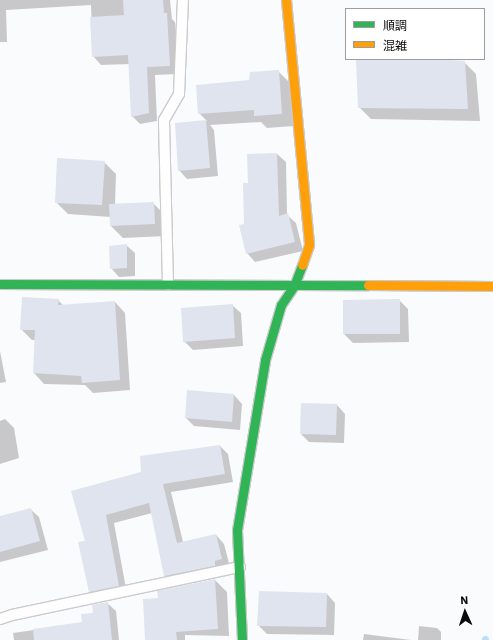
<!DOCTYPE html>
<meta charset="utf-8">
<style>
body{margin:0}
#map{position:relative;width:493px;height:640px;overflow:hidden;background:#fafbfd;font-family:"IBM Plex Sans","Noto Sans JP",sans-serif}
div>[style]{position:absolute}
.shadow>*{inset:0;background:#0003}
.stream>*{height:7px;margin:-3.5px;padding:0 3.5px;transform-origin:3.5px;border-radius:3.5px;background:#bcdef8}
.building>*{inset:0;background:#e0e4ef}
.roads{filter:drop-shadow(1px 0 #cbcbcd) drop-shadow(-1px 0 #cbcbcd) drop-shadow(0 1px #cbcbcd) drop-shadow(0 -1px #cbcbcd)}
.lane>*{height:10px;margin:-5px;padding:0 5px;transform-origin:5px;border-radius:5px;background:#fefeff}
.fast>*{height:9px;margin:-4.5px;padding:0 4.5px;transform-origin:4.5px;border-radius:4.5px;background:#30b455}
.slow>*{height:9px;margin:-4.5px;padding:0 4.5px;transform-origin:4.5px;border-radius:4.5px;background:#ff9f0a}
span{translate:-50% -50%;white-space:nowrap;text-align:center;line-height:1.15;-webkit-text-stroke:3px #fff;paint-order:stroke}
.legend{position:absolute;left:345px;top:8px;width:140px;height:52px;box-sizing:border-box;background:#fff;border:1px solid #9d9d9e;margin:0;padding:5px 7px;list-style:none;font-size:12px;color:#0b0b0d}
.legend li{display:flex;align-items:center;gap:8px;height:20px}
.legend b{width:20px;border:1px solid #9d9d9e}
.north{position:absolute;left:445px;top:592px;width:40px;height:40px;-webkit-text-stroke:3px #fff;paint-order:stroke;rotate:357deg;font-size:11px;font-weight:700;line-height:16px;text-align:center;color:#0b0b0d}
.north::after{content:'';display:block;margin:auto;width:14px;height:18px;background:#0b0b0d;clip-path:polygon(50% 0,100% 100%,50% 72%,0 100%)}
</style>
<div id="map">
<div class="shadow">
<i style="clip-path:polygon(0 0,170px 0,172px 19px,175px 22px,178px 74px,155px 75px,157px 121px,140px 124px,132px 116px,130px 64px,101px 65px,93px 56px,91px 5px,6px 10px,7px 42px,0 42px)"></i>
<i style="clip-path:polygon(357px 59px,433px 59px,464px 62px,476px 74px,480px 121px,371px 119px,359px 107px)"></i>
<i style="clip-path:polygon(278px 71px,290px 83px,294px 126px,267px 128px,261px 122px,210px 125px,214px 130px,218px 176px,187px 179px,179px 170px,176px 124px,207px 121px,199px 113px,250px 81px)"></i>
<i style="clip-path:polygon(277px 154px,286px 162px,287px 215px,296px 223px,303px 251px,255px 262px,247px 253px,245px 225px,249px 184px)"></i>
<i style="clip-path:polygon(104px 162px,116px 174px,115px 205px,153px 203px,165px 215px,166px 236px,123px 238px,111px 226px,111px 217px,68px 214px,56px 202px)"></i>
<i style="clip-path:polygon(126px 245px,135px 253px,135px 276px,119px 277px,111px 268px)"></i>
<i style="clip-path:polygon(58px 300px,64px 306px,115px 302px,125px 313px,130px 390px,93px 393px,85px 385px,44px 384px,34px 373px,35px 340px,32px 340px,21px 329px)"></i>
<i style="clip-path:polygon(399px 300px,408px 309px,409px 342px,353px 343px,344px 334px,344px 301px)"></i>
<i style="clip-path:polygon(232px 305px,241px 313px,243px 346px,193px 350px,184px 341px)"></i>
<i style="clip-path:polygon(0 351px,6px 382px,0 383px)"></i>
<i style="clip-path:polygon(234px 395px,242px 404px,240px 430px,194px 426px,186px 418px)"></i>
<i style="clip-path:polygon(337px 405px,345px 414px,344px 443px,309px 442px,301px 434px)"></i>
<i style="clip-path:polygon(5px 419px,14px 428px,19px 458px,0 464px,0 421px)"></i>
<i style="clip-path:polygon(220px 446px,228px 454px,233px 482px,171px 492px,183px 542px,216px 535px,224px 544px,230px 567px,174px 584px,165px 576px,152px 513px,114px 523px,127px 594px,98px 600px,90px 592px,86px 542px,73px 491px,142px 473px)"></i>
<i style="clip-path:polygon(30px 509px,39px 517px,48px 550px,0 562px,0 517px)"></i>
<i style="clip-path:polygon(215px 580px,227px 592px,229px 636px,185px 635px,185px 640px,146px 640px,159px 599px,158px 592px)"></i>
<i style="clip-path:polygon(327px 594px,335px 603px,334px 635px,267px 634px,258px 625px)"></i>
<i style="clip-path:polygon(107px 603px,116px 611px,119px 640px,14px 640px,13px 633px,83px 623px)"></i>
<i style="clip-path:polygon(419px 626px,437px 628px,441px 632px,441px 640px,418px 640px)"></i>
<i style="clip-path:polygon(364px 634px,411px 640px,363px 640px)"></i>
</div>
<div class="stream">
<i style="left:485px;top:640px;width:1px;rotate:-90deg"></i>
</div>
<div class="building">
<i style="clip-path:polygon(123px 0,163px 0,164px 13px,167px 13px,170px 66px,147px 67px,149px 113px,131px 117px,128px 55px,92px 57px,90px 17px,124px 15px)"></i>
<i style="clip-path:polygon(356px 59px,435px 59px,465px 61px,468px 109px,358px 108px)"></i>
<i style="clip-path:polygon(279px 70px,282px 114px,254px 116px,254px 110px,198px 114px,196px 85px,249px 80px,250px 72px)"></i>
<i style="clip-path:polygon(206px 120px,210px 168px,178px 171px,175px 123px)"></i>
<i style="clip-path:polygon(277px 153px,279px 216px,288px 213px,295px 242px,246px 254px,239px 225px,244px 224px,243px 183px,248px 183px,247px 154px)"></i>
<i style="clip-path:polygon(57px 158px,105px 161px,102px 205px,55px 203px)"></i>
<i style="clip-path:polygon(154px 202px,155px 224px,110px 226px,109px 204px)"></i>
<i style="clip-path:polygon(127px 244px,127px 268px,110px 269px,109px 246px)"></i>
<i style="clip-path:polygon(22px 297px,59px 299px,58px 305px,115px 301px,120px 380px,82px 383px,81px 376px,33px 373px,35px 330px,20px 330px)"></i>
<i style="clip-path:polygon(400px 299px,400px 334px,343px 334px,343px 300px)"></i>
<i style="clip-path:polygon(233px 304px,235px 338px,183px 342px,181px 308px)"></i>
<i style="clip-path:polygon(187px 390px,234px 394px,232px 422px,185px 418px)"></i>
<i style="clip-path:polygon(301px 403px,337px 404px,336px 435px,300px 434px)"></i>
<i style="clip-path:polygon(220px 445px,225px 474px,163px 484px,177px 543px,216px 534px,222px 559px,215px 561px,215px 566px,164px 576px,149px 503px,106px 515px,119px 586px,89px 592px,78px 542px,85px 541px,71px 491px,141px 472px,140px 456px)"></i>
<i style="clip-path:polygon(31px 508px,40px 541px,0 552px,0 516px)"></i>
<i style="clip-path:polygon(215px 579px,218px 629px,176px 632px,177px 640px,145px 640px,143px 599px,158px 598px,157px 591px)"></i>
<i style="clip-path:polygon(259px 591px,327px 593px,326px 627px,257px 626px)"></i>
<i style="clip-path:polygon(108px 602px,112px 640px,34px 640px,33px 629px,82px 622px,81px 614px,93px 613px,92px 605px)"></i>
</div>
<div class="roads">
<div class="lane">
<i style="left:168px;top:285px;width:165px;rotate:-91.4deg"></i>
<i style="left:164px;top:120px;width:30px;rotate:-60deg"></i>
<i style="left:179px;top:94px;width:94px;rotate:-87.6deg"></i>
<i style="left:0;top:619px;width:13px;rotate:-18deg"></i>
<i style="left:12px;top:615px;width:233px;rotate:-11.9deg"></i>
</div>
<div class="fast">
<i style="left:0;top:284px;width:368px;rotate:0.2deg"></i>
<i style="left:242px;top:640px;width:110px;rotate:-92.6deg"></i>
<i style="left:237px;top:530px;width:172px;rotate:-80.6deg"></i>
<i style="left:265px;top:360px;width:57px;rotate:-73.8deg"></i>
<i style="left:281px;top:305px;width:23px;rotate:-56deg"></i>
<i style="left:294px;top:286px;width:22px;rotate:-69deg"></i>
</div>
<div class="slow">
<i style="left:286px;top:0;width:246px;rotate:84.6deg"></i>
<i style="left:309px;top:245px;width:21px;rotate:109deg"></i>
<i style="left:368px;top:285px;width:125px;rotate:0.5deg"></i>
</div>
</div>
<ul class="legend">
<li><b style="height:5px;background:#30b455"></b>順調</li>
<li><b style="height:5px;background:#ff9f0a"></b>混雑</li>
</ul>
<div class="north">N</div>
</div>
